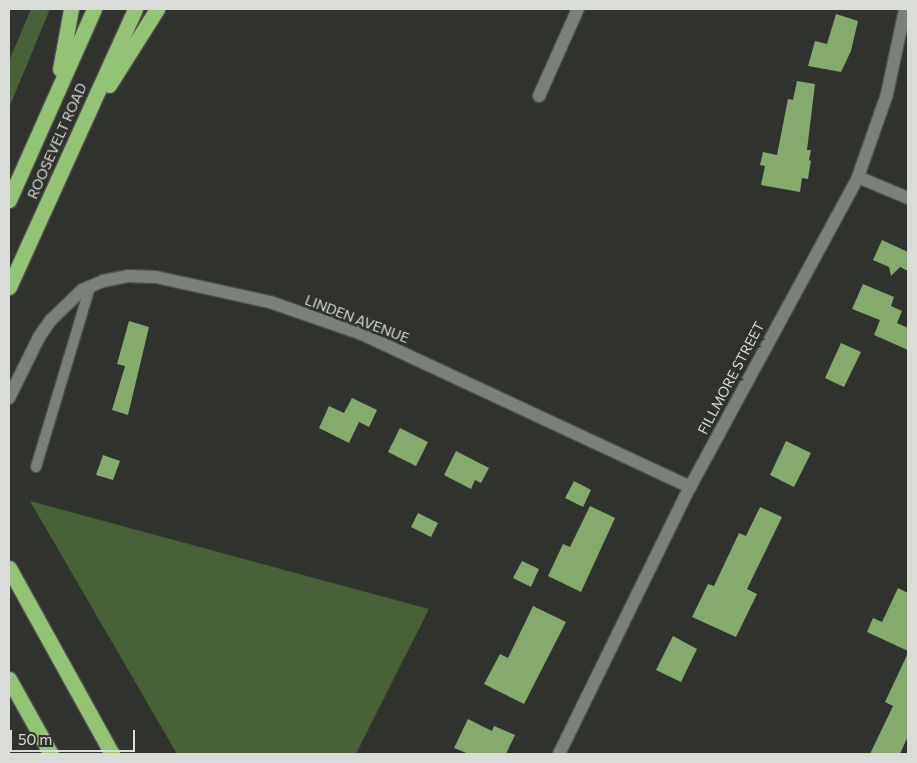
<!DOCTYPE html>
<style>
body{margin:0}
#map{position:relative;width:917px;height:763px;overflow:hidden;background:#2f322d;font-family:Commissioner,sans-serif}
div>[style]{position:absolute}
.green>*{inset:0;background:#496139}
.building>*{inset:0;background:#86aa6e}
.roads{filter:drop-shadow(1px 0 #4e504c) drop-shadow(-1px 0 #4e504c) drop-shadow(0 1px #4e504c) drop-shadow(0 -1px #4e504c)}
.lane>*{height:10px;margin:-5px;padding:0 5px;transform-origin:5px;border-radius:5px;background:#7c807a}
.street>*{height:12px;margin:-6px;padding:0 6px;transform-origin:6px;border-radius:6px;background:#7c807a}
.highway>*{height:15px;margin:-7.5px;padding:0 7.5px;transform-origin:7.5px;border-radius:7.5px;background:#95c376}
span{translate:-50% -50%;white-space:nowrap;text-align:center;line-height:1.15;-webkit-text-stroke:5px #2f322d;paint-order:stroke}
.street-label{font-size:14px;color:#dadcd8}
.frame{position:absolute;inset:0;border:10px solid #dadcd8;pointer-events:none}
.scale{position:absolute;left:10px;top:730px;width:125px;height:22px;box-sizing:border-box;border:2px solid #dadcd8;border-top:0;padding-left:6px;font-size:15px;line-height:18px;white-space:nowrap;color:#dadcd8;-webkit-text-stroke:4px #2f322d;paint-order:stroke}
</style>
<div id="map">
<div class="green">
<i style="clip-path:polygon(31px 9px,50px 9px,9px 108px,9px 61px)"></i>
<i style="clip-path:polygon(30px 501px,429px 609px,356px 754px,177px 754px)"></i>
</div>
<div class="building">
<i style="clip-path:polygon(836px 14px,858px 21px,851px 51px,841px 72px,808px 66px,815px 41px,827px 44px)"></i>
<i style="clip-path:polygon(797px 81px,815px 84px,807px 150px,811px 150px,809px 160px,811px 161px,808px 179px,802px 178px,800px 192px,761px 185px,765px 166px,760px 165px,763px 152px,777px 155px,788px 99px,793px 100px)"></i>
<i style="clip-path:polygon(882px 240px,908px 252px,908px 271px,900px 267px,891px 276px,889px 267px,873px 260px)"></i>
<i style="clip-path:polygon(863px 284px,894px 297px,891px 306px,902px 311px,897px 323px,908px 328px,908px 350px,874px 335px,880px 320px,852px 309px)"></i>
<i style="clip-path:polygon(129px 321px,149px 327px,128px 415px,112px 410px,125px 366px,117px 364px)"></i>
<i style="clip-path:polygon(841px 343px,861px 352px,844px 387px,825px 378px)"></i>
<i style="clip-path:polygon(352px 398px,377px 410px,369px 427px,359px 422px,349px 443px,319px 428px,329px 406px,344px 413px)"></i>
<i style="clip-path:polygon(400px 428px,428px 442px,416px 466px,388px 452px)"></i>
<i style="clip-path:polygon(786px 441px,811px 453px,794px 487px,770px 475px)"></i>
<i style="clip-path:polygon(456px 451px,489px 468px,481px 483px,475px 480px,471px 489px,444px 475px)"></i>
<i style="clip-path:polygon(103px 455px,120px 461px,113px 480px,96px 475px)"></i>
<i style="clip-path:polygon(574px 481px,591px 490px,583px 507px,565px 498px)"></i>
<i style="clip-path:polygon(590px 506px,615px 518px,581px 592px,548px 576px,563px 544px,570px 547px)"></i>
<i style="clip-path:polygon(760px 507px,782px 517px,747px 589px,757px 594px,736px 637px,692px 617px,708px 584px,714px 586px,739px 533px,746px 536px)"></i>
<i style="clip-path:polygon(418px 513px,438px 523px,431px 537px,411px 527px)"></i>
<i style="clip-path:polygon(522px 561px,539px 569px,531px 587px,513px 578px)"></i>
<i style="clip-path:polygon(898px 588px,908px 593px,908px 651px,867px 632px,873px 618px,882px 622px)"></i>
<i style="clip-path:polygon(533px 606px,566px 622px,524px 704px,484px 684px,500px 654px,508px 658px)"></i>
<i style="clip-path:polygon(673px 636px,697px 649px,681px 682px,656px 670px)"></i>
<i style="clip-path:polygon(908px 653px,908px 736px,900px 754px,870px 754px,893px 706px,885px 702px)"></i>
<i style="clip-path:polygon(468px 719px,492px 731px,494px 726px,515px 735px,506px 754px,469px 754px,454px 748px)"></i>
</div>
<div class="roads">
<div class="lane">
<i style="left:36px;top:467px;width:188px;rotate:-73.3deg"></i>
</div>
<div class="street">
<i style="left:539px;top:96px;width:95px;rotate:-65.9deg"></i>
<i style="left:858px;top:177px;width:54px;rotate:22.8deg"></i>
<i style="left:9px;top:398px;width:68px;rotate:-63.8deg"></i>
<i style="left:39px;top:337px;width:21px;rotate:-55deg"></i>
<i style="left:51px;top:320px;width:43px;rotate:-44.1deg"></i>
<i style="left:82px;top:290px;width:23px;rotate:-23deg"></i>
<i style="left:103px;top:281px;width:25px;rotate:-11deg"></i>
<i style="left:128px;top:276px;width:28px;rotate:2deg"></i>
<i style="left:156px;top:277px;width:117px;rotate:12.4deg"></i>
<i style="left:270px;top:302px;width:97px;rotate:19.2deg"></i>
<i style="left:362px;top:334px;width:362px;rotate:25deg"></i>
<i style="left:559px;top:754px;width:297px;rotate:-63.9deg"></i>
<i style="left:690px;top:487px;width:353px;rotate:-61.5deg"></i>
<i style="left:858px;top:177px;width:88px;rotate:-70.7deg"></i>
<i style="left:887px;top:94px;width:87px;rotate:-78deg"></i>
</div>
<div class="highway">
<i style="left:60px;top:69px;width:61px;rotate:-79.6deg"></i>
<i style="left:109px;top:85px;width:90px;rotate:-57.7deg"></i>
<i style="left:9px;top:200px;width:209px;rotate:-66deg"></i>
<i style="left:9px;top:287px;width:305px;rotate:-65.6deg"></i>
<i style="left:9px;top:568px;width:213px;rotate:61deg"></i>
<i style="left:9px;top:679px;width:86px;rotate:60.8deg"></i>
</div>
</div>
<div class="street-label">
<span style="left:57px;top:141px;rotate:-66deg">ROOSEVELT ROAD</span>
<span style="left:357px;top:319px;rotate:21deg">LINDEN AVENUE</span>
<span style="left:731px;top:378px;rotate:-62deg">FILLMORE STREET</span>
</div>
<div class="frame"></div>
<div class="scale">50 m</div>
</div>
